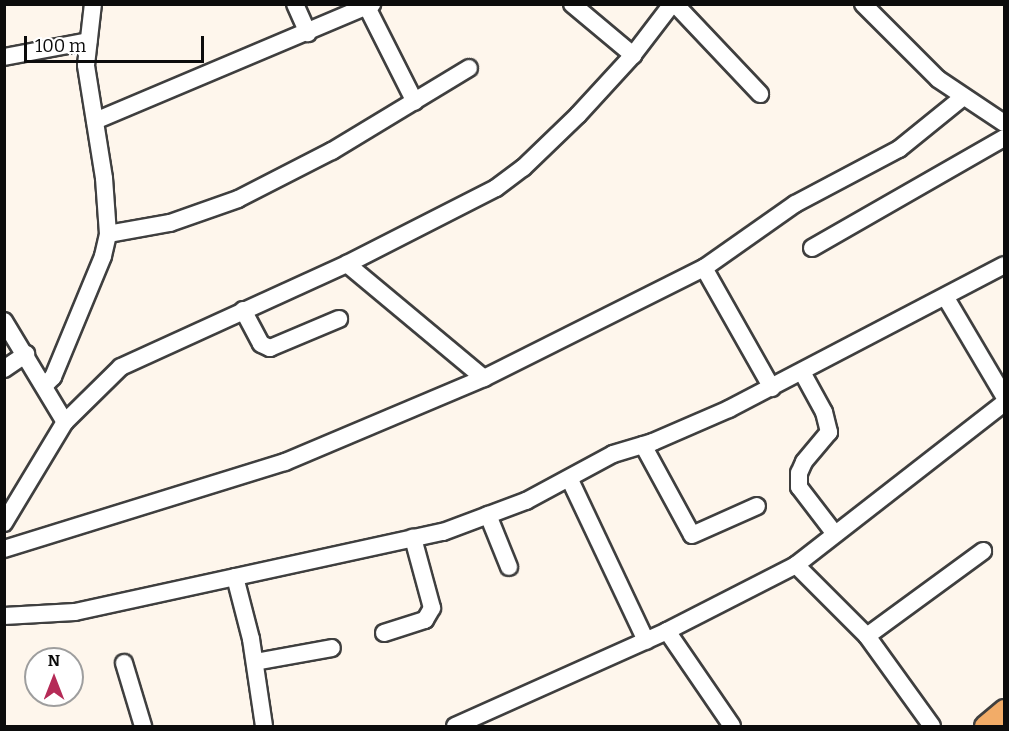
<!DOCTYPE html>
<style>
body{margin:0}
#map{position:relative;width:1009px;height:731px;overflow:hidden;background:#fef6ec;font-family:Bitter,serif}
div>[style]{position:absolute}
.roads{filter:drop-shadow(2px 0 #3f3f3f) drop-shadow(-2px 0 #3f3f3f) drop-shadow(0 2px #3f3f3f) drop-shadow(0 -2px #3f3f3f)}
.minor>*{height:16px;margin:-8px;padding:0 8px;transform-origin:8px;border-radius:8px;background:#fff}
.major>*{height:21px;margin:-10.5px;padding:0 10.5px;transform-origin:10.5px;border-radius:10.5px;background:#f2ac68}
span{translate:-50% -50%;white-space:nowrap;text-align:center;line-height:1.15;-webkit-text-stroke:6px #fff;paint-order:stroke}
.frame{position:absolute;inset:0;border:6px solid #0c0c0c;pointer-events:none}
.north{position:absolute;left:24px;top:647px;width:60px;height:60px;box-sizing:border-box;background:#fff;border:2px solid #9e9e9e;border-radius:50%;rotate:0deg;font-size:16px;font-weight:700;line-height:24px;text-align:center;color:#0c0c0c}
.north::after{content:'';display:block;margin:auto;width:21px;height:27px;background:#b52b57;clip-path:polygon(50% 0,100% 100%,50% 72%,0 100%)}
.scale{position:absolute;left:24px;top:36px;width:180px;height:27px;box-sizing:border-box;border:3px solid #0c0c0c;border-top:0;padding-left:8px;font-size:18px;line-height:21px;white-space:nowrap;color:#0c0c0c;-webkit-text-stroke:4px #fff;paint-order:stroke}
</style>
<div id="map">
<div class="roads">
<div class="minor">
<i style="left:295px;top:4px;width:32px;rotate:66deg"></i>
<i style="left:572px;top:4px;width:80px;rotate:39.9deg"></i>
<i style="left:675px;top:4px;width:124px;rotate:46.6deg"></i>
<i style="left:863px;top:4px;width:106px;rotate:45deg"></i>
<i style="left:938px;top:79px;width:79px;rotate:33.7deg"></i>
<i style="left:367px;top:7px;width:106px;rotate:63.2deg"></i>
<i style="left:4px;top:57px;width:86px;rotate:-10.7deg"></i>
<i style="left:95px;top:121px;width:301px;rotate:-22.9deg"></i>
<i style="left:108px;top:234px;width:63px;rotate:-10.1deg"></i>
<i style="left:170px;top:223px;width:72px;rotate:-19.4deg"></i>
<i style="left:238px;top:199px;width:106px;rotate:-27.1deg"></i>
<i style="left:332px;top:151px;width:160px;rotate:-31.2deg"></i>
<i style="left:812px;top:248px;width:221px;rotate:-29.8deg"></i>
<i style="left:347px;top:264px;width:178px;rotate:39.8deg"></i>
<i style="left:704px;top:268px;width:138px;rotate:60.5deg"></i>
<i style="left:946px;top:298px;width:114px;rotate:59.4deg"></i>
<i style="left:243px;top:310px;width:38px;rotate:62deg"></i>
<i style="left:261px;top:344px;width:10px;rotate:24deg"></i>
<i style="left:270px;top:348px;width:75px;rotate:-22.8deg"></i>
<i style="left:4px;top:321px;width:118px;rotate:58.9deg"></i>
<i style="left:4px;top:369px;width:27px;rotate:-34deg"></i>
<i style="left:802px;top:372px;width:46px;rotate:61.2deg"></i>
<i style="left:824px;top:412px;width:21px;rotate:76deg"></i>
<i style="left:829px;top:432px;width:39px;rotate:130deg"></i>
<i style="left:804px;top:462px;width:12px;rotate:114deg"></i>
<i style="left:799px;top:473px;width:14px;rotate:90deg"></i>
<i style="left:799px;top:487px;width:59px;rotate:52.5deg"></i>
<i style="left:46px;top:384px;width:10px;rotate:-45deg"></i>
<i style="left:53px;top:377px;width:131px;rotate:-67.5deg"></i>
<i style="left:103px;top:256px;width:23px;rotate:-77deg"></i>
<i style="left:108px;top:234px;width:56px;rotate:-94.1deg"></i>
<i style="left:104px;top:178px;width:114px;rotate:-99.1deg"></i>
<i style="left:86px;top:65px;width:61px;rotate:-83.5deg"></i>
<i style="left:643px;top:445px;width:102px;rotate:61.4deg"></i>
<i style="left:692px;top:535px;width:71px;rotate:-24deg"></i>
<i style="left:570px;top:480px;width:178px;rotate:64.7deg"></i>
<i style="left:488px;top:515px;width:56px;rotate:68deg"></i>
<i style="left:4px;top:523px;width:118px;rotate:-58.9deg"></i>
<i style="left:65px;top:422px;width:78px;rotate:-44.5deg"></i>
<i style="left:121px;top:367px;width:248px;rotate:-24.5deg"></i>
<i style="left:347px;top:264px;width:167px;rotate:-27deg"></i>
<i style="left:496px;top:188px;width:34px;rotate:-37deg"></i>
<i style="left:523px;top:168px;width:76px;rotate:-43.9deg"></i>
<i style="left:578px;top:115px;width:81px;rotate:-47.5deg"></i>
<i style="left:633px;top:55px;width:64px;rotate:-52.6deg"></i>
<i style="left:4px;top:549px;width:294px;rotate:-17.2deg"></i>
<i style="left:285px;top:462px;width:216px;rotate:-22.9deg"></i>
<i style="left:484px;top:378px;width:246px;rotate:-26.6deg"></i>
<i style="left:704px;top:268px;width:111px;rotate:-35.1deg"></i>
<i style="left:795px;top:204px;width:118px;rotate:-27.9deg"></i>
<i style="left:899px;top:149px;width:81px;rotate:-39deg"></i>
<i style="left:796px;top:565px;width:100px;rotate:45deg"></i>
<i style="left:867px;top:636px;width:111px;rotate:54.2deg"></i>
<i style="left:235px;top:577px;width:64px;rotate:75.5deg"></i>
<i style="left:251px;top:639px;width:88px;rotate:81.5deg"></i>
<i style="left:4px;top:616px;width:71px;rotate:-3.2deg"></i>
<i style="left:75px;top:612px;width:377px;rotate:-12.3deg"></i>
<i style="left:443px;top:532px;width:89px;rotate:-20.5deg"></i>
<i style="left:526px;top:501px;width:99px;rotate:-28.4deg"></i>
<i style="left:613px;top:454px;width:42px;rotate:-16.7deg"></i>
<i style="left:653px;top:442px;width:83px;rotate:-23.5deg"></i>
<i style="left:729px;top:409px;width:310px;rotate:-27.6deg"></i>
<i style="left:667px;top:631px;width:115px;rotate:55.6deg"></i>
<i style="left:384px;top:633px;width:43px;rotate:-17.6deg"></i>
<i style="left:425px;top:620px;width:14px;rotate:-60deg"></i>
<i style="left:432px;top:608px;width:73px;rotate:-105.2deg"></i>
<i style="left:867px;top:636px;width:144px;rotate:-36.2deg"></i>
<i style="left:255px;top:662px;width:78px;rotate:-10.3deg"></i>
<i style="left:124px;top:663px;width:66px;rotate:73.2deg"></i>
<i style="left:455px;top:726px;width:232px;rotate:-24.1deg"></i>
<i style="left:667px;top:631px;width:145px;rotate:-27.1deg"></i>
<i style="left:796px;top:565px;width:264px;rotate:-37.9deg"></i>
</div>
<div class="major">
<i style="left:985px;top:726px;width:25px;rotate:-40deg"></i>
</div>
</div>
<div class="frame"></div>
<div class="north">N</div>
<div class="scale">100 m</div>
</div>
